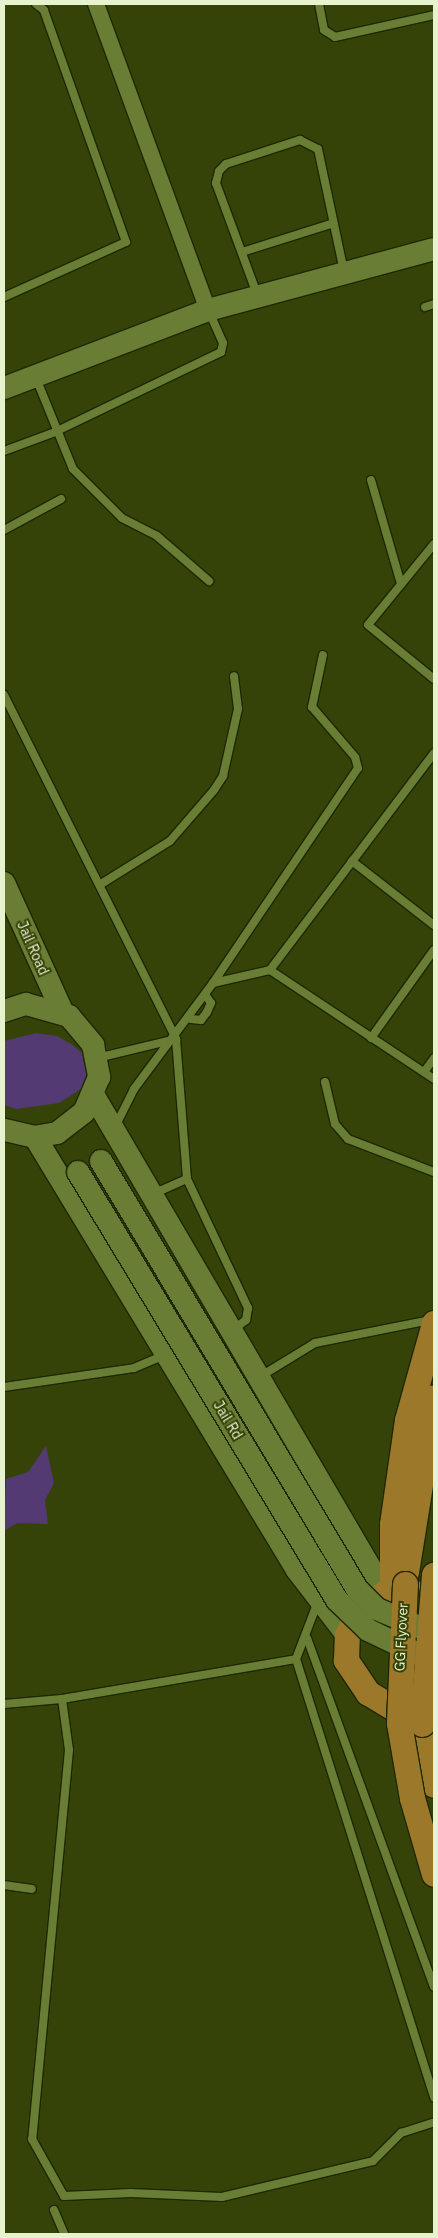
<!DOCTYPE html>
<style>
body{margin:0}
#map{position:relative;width:438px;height:2238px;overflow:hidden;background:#354308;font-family:"IBM Plex Sans",sans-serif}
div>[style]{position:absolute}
.green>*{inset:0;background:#533a73}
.roads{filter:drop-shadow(1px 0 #1e2801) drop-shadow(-1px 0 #1e2801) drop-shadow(0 1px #1e2801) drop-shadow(0 -1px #1e2801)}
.lane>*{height:8px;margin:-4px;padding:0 4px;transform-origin:4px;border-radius:4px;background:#697d34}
.street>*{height:16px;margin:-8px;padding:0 8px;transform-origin:8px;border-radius:8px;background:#697d34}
.secondary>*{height:22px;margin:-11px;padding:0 11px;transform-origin:11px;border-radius:11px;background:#697d34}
.primary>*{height:25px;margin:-12.5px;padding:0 12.5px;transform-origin:12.5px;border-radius:12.5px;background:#9c782a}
.bridges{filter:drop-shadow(1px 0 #1e2801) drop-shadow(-1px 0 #1e2801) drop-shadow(0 1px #1e2801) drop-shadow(0 -1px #1e2801)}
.secondary-bridge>*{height:22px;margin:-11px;padding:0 11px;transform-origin:11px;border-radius:11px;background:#697d34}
.primary-bridge>*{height:25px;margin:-12.5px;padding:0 12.5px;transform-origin:12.5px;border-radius:12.5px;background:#9c782a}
span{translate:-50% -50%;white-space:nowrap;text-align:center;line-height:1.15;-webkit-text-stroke:4px #354308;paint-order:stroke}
.street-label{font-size:14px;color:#e7f3ce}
.frame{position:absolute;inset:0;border:5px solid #e7f3ce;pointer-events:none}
</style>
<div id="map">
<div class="green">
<i style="clip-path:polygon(36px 1033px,57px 1036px,71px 1044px,82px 1053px,87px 1077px,81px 1089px,59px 1103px,16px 1109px,4px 1105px,4px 1041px)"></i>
<i style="clip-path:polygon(46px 1446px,54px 1483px,45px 1500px,48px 1524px,17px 1523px,4px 1531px,6px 1479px,28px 1472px)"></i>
</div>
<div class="roads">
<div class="lane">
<i style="left:319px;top:4px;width:26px;rotate:79deg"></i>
<i style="left:324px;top:30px;width:13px;rotate:32deg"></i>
<i style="left:335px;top:37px;width:101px;rotate:-12.5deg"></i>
<i style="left:242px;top:252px;width:96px;rotate:-17.5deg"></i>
<i style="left:257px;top:294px;width:118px;rotate:-110.3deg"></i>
<i style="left:216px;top:183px;width:12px;rotate:-76deg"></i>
<i style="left:219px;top:171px;width:10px;rotate:-45deg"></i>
<i style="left:226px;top:164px;width:78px;rotate:-18deg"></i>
<i style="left:300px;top:140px;width:20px;rotate:27deg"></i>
<i style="left:318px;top:149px;width:125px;rotate:78deg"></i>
<i style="left:4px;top:297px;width:134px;rotate:-24.3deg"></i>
<i style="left:126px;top:242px;width:246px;rotate:-109.5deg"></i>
<i style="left:44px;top:10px;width:10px;rotate:-143deg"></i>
<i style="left:425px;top:307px;width:9px;rotate:-18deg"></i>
<i style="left:36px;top:378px;width:98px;rotate:67.9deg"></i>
<i style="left:73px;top:469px;width:69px;rotate:45deg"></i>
<i style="left:122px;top:518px;width:39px;rotate:27deg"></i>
<i style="left:157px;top:536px;width:69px;rotate:40.9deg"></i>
<i style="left:4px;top:451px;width:54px;rotate:-20.4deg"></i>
<i style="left:55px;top:432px;width:184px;rotate:-25.7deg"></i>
<i style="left:221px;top:352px;width:9px;rotate:-77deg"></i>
<i style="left:223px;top:343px;width:34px;rotate:-114deg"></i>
<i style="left:371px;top:480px;width:108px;rotate:73.9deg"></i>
<i style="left:4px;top:530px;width:65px;rotate:-28.5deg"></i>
<i style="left:434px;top:544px;width:104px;rotate:129.2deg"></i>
<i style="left:368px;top:625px;width:85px;rotate:39.3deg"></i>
<i style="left:4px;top:695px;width:385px;rotate:63.4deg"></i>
<i style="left:176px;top:1039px;width:140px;rotate:85.5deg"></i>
<i style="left:187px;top:1179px;width:143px;rotate:64.7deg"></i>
<i style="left:248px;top:1308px;width:12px;rotate:99deg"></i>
<i style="left:246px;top:1320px;width:15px;rotate:143deg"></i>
<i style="left:352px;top:861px;width:104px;rotate:38deg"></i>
<i style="left:101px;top:884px;width:81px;rotate:-31.9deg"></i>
<i style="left:170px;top:841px;width:67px;rotate:-49.2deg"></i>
<i style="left:214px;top:790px;width:17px;rotate:-57deg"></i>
<i style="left:223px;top:776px;width:69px;rotate:-77.4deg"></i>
<i style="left:238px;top:709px;width:33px;rotate:-97deg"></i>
<i style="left:270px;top:970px;width:197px;rotate:33.6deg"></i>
<i style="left:213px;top:983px;width:259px;rotate:-56deg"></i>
<i style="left:358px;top:768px;width:11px;rotate:-105deg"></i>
<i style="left:355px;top:757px;width:66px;rotate:-130.7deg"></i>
<i style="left:312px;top:707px;width:53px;rotate:-78.1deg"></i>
<i style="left:191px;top:1019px;width:10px;rotate:6deg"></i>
<i style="left:201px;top:1020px;width:10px;rotate:-53deg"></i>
<i style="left:207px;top:1012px;width:10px;rotate:-66deg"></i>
<i style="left:211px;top:1003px;width:9px;rotate:-126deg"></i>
<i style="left:371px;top:1038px;width:108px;rotate:-54.4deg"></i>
<i style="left:97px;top:1058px;width:81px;rotate:-13.5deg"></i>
<i style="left:424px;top:1072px;width:17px;rotate:-54deg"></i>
<i style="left:325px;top:1082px;width:43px;rotate:76.6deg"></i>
<i style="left:335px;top:1124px;width:20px;rotate:49deg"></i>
<i style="left:348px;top:1139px;width:92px;rotate:21deg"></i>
<i style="left:116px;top:1125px;width:40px;rotate:-63.4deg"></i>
<i style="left:134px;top:1089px;width:132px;rotate:-53.3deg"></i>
<i style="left:213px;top:983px;width:58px;rotate:-12.8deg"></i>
<i style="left:270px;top:970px;width:272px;rotate:-52.9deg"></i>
<i style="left:153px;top:1194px;width:37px;rotate:-24deg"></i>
<i style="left:261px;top:1376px;width:63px;rotate:-31.4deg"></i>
<i style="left:315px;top:1343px;width:117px;rotate:-11.3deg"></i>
<i style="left:4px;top:1387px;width:131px;rotate:-8.3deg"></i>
<i style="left:134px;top:1368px;width:34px;rotate:-23deg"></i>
<i style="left:307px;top:1638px;width:371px;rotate:70deg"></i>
<i style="left:296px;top:1659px;width:460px;rotate:72.5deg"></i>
<i style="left:62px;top:1699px;width:51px;rotate:82.2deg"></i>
<i style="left:69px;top:1750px;width:391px;rotate:95.4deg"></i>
<i style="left:32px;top:2139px;width:65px;rotate:60.7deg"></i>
<i style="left:64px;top:2196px;width:67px;rotate:-2.6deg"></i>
<i style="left:131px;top:2193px;width:91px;rotate:2.5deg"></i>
<i style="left:222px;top:2197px;width:155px;rotate:-13.4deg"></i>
<i style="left:373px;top:2161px;width:40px;rotate:-45deg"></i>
<i style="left:401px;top:2133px;width:35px;rotate:-18deg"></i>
<i style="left:4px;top:1704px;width:58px;rotate:-4.9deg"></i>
<i style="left:62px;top:1699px;width:237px;rotate:-9.7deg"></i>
<i style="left:296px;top:1659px;width:59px;rotate:-69.1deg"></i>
<i style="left:4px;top:1885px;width:28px;rotate:8deg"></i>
<i style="left:54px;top:2210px;width:26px;rotate:67deg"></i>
</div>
<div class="street">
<i style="left:96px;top:4px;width:326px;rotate:69.9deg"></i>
</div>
<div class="secondary">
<i style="left:4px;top:388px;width:218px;rotate:-20.9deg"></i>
<i style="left:208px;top:310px;width:234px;rotate:-15.1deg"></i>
<i style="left:4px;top:883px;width:143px;rotate:65.6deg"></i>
<i style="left:4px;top:1011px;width:23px;rotate:-18deg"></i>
<i style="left:26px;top:1004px;width:45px;rotate:15.6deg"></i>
<i style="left:69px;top:1016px;width:38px;rotate:50deg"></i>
<i style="left:93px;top:1045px;width:33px;rotate:79deg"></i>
<i style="left:99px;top:1077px;width:38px;rotate:113deg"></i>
<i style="left:84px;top:1112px;width:34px;rotate:142deg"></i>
<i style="left:57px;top:1133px;width:22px;rotate:170deg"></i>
<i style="left:35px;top:1137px;width:32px;rotate:-167deg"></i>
<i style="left:94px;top:1096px;width:576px;rotate:59.65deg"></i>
<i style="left:35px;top:1137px;width:506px;rotate:58.82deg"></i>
<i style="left:297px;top:1570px;width:82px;rotate:52.4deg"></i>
</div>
<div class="primary">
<i style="left:406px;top:1572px;width:177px;rotate:-80.9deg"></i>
<i style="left:392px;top:1592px;width:68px;rotate:-90deg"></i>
<i style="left:392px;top:1524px;width:105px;rotate:-81.8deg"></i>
<i style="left:407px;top:1420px;width:101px;rotate:-74.4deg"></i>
<i style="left:422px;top:1703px;width:32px;rotate:175deg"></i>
<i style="left:390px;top:1706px;width:26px;rotate:-149deg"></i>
<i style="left:368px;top:1693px;width:40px;rotate:-124deg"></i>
<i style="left:346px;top:1660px;width:25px;rotate:-88deg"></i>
<i style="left:347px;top:1635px;width:28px;rotate:-63deg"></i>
<i style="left:360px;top:1610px;width:30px;rotate:-34deg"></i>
<i style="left:385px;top:1593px;width:25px;rotate:-5deg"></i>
<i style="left:410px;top:1591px;width:26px;rotate:21deg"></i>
<i style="left:422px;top:1724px;width:62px;rotate:78.9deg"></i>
</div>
</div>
<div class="bridges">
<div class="secondary-bridge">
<i style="left:101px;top:1161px;width:499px;rotate:59.1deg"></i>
<i style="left:357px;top:1589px;width:28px;rotate:45deg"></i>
<i style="left:377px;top:1609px;width:56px;rotate:22.9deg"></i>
<i style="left:78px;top:1172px;width:500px;rotate:58.82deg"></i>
<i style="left:337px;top:1600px;width:43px;rotate:44.1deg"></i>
<i style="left:368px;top:1630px;width:55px;rotate:25.6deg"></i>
</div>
<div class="primary-bridge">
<i style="left:405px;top:1584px;width:139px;rotate:92.5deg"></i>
<i style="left:399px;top:1723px;width:76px;rotate:80.2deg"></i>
<i style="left:412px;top:1798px;width:79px;rotate:73.9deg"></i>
<i style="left:422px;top:1724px;width:150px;rotate:-85.4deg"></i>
</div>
</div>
<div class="street-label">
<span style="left:33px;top:948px;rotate:66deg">Jail Road</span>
<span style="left:228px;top:1420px;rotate:59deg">Jail Rd</span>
<span style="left:401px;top:1637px;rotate:-87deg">GG Flyover</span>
</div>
<div class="frame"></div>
</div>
